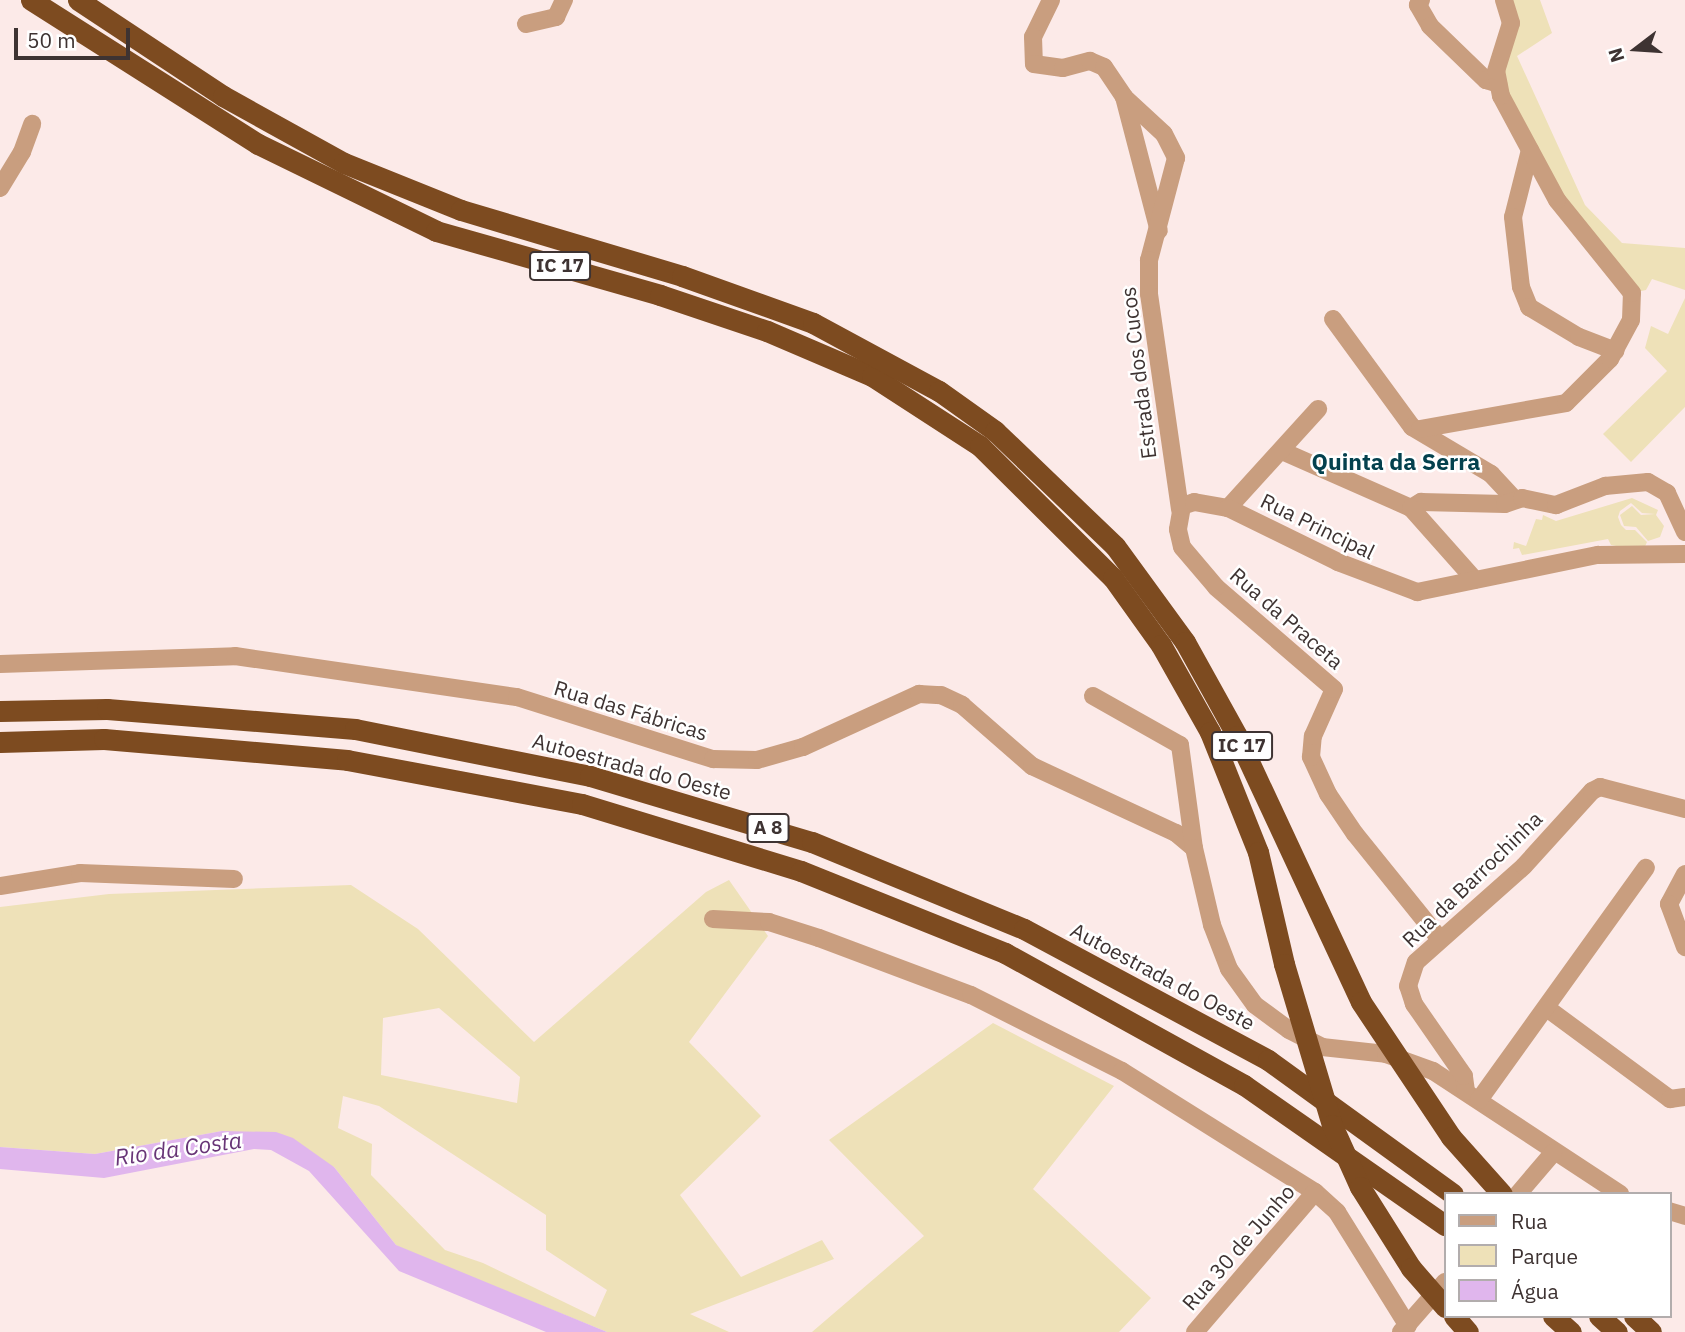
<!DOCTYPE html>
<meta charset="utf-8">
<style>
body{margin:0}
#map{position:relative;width:1685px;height:1332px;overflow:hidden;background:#fceae8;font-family:"IBM Plex Sans",sans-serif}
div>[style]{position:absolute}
.green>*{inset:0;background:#eee1b8}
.water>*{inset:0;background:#e0b6ed}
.minor>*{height:18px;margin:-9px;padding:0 9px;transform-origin:9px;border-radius:9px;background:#c99e7f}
.highway>*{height:21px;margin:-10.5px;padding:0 10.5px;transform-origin:10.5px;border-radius:10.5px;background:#7d4b20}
.highway-bridge>*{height:21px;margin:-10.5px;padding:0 10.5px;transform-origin:10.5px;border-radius:10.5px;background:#7d4b20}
span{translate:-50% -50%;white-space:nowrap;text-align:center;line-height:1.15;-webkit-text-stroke:5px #fff;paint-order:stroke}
.shield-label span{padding:2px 5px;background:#fff;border:2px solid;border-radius:5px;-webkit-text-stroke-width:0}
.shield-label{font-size:19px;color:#3e3332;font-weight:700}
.street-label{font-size:21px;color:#3e3332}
.neighbourhood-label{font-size:23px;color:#04414e;font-weight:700}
.water-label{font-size:23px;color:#683577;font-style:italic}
.legend{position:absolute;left:1444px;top:1192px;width:228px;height:126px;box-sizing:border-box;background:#fff;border:2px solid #b2adad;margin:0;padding:9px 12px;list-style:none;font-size:21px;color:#3e3332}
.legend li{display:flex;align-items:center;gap:14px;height:35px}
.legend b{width:35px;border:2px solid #b2adad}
.north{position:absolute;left:1601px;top:14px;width:70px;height:70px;-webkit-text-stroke:5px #fff;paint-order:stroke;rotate:253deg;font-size:19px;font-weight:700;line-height:28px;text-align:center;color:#3e3332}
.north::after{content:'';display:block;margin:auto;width:24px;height:32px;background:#3e3332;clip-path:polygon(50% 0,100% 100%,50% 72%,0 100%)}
.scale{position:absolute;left:14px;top:28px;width:116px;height:32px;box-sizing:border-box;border:4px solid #3e3332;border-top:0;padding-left:9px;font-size:21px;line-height:24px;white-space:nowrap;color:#3e3332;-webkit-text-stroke:5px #fff;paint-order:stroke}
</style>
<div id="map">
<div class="green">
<i style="clip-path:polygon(1504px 0,1540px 0,1552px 33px,1517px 56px,1585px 205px,1622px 243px,1685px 248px,1685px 290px,1652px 279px,1646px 290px,1632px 293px,1557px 200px,1501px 96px)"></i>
<i style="clip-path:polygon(1685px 298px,1685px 407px,1631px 462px,1603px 434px,1667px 371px,1645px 348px,1651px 326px,1668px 334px)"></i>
<i style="clip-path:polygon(1632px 498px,1658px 510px,1656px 515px,1664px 526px,1660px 537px,1648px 541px,1636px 527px,1624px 526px,1620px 515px,1632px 506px,1641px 515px,1655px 514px,1642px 513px,1631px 503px,1620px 511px,1618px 517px,1621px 525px,1626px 530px,1635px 530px,1647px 542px,1643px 551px,1611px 545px,1608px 539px,1522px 555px,1519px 548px,1513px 549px,1514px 542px,1526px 546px,1536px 519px,1542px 520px,1543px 515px,1556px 521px)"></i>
<i style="clip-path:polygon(evenodd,729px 880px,768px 936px,689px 1042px,761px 1116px,680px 1195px,741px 1277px,822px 1240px,834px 1259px,690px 1314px,729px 1332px,607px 1332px,409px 1252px,396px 1245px,334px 1167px,222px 1131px,95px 1154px,0 1147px,0 907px,109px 894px,351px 885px,418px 929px,534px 1042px,706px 892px,729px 880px,439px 1008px,520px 1077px,517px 1103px,381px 1075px,383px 1018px,439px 1008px,729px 880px,343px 1096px,379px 1106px,546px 1215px,546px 1250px,607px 1290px,595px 1317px,483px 1263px,445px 1250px,371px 1175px,372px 1144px,338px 1128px,343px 1096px)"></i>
<i style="clip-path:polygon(993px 1023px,1114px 1086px,1033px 1189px,1151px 1298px,1119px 1332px,812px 1332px,924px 1236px,829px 1140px)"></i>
</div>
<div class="water">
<i style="clip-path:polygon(222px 1131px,276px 1132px,293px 1138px,334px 1167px,396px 1245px,607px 1332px,546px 1332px,399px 1271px,309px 1171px,271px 1150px,254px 1149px,104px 1178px,0 1169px,0 1147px,95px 1154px)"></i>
</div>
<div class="minor">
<i style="left:1051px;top:0;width:41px;rotate:115.9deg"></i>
<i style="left:1033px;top:37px;width:27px;rotate:88deg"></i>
<i style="left:1034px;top:64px;width:29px;rotate:8deg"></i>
<i style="left:1063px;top:68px;width:28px;rotate:-15deg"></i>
<i style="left:1090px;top:61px;width:15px;rotate:23deg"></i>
<i style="left:1104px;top:67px;width:36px;rotate:56deg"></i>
<i style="left:1124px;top:97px;width:138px;rotate:75.4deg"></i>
<i style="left:1421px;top:0;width:6px;rotate:121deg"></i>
<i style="left:1418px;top:5px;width:24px;rotate:60deg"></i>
<i style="left:1430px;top:26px;width:78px;rotate:44deg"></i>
<i style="left:1486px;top:80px;width:13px;rotate:18deg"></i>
<i style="left:526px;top:24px;width:31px;rotate:-13deg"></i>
<i style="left:556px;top:17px;width:19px;rotate:-65deg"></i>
<i style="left:1124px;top:97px;width:54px;rotate:42.8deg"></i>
<i style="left:1164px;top:134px;width:27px;rotate:63deg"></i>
<i style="left:1176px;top:158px;width:106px;rotate:104.8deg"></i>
<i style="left:1149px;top:260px;width:34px;rotate:90deg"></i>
<i style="left:1149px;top:294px;width:218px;rotate:81.8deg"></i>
<i style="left:1530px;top:150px;width:69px;rotate:104.2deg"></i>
<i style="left:1513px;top:217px;width:70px;rotate:83.5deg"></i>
<i style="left:1521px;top:287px;width:22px;rotate:68deg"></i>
<i style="left:1529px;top:307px;width:58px;rotate:31deg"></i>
<i style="left:1579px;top:337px;width:39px;rotate:21deg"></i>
<i style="left:0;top:188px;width:42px;rotate:-58.6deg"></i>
<i style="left:22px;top:152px;width:30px;rotate:-70deg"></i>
<i style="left:1333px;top:319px;width:134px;rotate:53.8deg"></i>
<i style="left:1412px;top:427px;width:92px;rotate:30.7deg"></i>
<i style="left:1491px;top:474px;width:34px;rotate:47deg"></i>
<i style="left:1420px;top:429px;width:148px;rotate:-10.1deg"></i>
<i style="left:1566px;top:403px;width:62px;rotate:-45deg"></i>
<i style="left:1610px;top:359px;width:44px;rotate:-61.7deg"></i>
<i style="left:1631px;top:320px;width:27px;rotate:-88deg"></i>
<i style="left:1632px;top:293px;width:119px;rotate:-128.9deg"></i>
<i style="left:1557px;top:200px;width:118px;rotate:-118.3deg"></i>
<i style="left:1501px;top:96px;width:25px;rotate:-101deg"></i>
<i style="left:1496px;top:71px;width:50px;rotate:-72.6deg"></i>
<i style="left:1511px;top:23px;width:24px;rotate:-107deg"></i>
<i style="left:1282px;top:451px;width:141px;rotate:23.8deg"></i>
<i style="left:1411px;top:508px;width:12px;rotate:-31deg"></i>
<i style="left:1421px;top:502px;width:84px;rotate:1.4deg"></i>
<i style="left:1505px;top:504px;width:18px;rotate:-19deg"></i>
<i style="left:1522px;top:498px;width:35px;rotate:12deg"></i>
<i style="left:1556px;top:505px;width:53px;rotate:-21.2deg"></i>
<i style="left:1605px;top:486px;width:43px;rotate:-5.3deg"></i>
<i style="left:1648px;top:482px;width:22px;rotate:30deg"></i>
<i style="left:1667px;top:493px;width:43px;rotate:65.2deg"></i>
<i style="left:1228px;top:508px;width:134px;rotate:-47.7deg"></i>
<i style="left:1411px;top:508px;width:96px;rotate:48.4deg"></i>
<i style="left:0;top:664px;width:235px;rotate:-1.9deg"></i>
<i style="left:235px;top:656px;width:285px;rotate:8.3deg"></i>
<i style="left:517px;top:697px;width:206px;rotate:17.6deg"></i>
<i style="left:713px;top:759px;width:44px;rotate:1.3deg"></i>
<i style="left:757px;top:760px;width:48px;rotate:-15.8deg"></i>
<i style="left:803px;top:747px;width:128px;rotate:-24.6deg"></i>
<i style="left:919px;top:694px;width:22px;rotate:3deg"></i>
<i style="left:941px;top:695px;width:23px;rotate:25deg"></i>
<i style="left:962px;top:705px;width:93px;rotate:41.1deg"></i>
<i style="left:1032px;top:766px;width:159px;rotate:25deg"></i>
<i style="left:1176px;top:833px;width:23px;rotate:40deg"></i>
<i style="left:1093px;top:696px;width:100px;rotate:29.4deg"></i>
<i style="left:1180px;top:745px;width:104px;rotate:82.3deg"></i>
<i style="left:1194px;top:848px;width:79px;rotate:76.8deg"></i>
<i style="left:1212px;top:925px;width:47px;rotate:68.9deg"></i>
<i style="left:1229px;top:969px;width:44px;rotate:54.2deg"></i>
<i style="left:1255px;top:1005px;width:42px;rotate:36.3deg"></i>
<i style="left:1289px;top:1030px;width:37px;rotate:27deg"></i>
<i style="left:1322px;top:1047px;width:64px;rotate:6.2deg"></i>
<i style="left:1386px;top:1054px;width:50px;rotate:19.9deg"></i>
<i style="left:1433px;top:1071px;width:224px;rotate:33.3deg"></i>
<i style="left:1685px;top:874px;width:34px;rotate:118deg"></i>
<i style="left:1669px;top:904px;width:46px;rotate:69.6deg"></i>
<i style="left:0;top:886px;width:81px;rotate:-9.2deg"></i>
<i style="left:80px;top:873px;width:154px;rotate:2.2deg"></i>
<i style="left:713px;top:919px;width:56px;rotate:3.1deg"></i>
<i style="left:769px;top:922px;width:52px;rotate:17.7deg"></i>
<i style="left:819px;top:938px;width:162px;rotate:20.6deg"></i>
<i style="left:971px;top:995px;width:169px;rotate:26.7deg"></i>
<i style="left:1122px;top:1071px;width:228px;rotate:32.1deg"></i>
<i style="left:1315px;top:1192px;width:30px;rotate:42deg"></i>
<i style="left:1337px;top:1212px;width:134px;rotate:58.1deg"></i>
<i style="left:1439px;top:938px;width:134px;rotate:-128.9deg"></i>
<i style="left:1355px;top:834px;width:48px;rotate:-124deg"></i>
<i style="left:1328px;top:794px;width:41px;rotate:-114.7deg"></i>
<i style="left:1311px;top:757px;width:21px;rotate:-85deg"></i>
<i style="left:1313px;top:736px;width:51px;rotate:-65.9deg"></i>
<i style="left:1334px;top:689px;width:156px;rotate:-139.2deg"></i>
<i style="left:1216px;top:587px;width:52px;rotate:-130.4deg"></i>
<i style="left:1182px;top:547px;width:18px;rotate:-103deg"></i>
<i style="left:1178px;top:529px;width:23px;rotate:-80deg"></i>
<i style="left:1182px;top:506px;width:13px;rotate:-18deg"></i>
<i style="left:1194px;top:502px;width:35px;rotate:10deg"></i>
<i style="left:1228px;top:508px;width:123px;rotate:26.1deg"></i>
<i style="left:1338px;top:562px;width:85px;rotate:20.8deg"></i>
<i style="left:1417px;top:592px;width:185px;rotate:-11.6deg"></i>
<i style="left:1598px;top:555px;width:87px;rotate:-0.7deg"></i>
<i style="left:1548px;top:1009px;width:152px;rotate:36.4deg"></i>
<i style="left:1670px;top:1099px;width:15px;rotate:-8deg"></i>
<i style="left:1466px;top:1091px;width:15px;rotate:-98deg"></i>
<i style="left:1464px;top:1076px;width:88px;rotate:-124.8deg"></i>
<i style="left:1414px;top:1004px;width:19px;rotate:-108deg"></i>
<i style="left:1408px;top:986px;width:25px;rotate:-72deg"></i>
<i style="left:1416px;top:962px;width:144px;rotate:-41.6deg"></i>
<i style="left:1524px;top:866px;width:101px;rotate:-47.8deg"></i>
<i style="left:1592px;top:791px;width:9px;rotate:-27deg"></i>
<i style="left:1600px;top:787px;width:88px;rotate:14.5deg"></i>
<i style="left:1479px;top:1100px;width:286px;rotate:-54.3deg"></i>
<i style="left:1518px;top:1194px;width:54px;rotate:-49.5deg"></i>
<i style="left:1669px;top:1211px;width:17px;rotate:17deg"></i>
<i style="left:1195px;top:1332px;width:184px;rotate:-49.4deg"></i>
<i style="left:1401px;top:1332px;width:67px;rotate:-48.7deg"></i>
</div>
<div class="highway">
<i style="left:31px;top:0;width:269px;rotate:32.4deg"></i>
<i style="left:258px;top:144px;width:198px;rotate:26deg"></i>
<i style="left:436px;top:231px;width:233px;rotate:15.9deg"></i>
<i style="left:660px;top:295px;width:113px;rotate:18.6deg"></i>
<i style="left:767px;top:331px;width:114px;rotate:23.2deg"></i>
<i style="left:872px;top:376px;width:129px;rotate:32.9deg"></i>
<i style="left:980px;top:446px;width:187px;rotate:44.8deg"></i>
<i style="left:1113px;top:578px;width:82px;rotate:54.4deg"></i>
<i style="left:1161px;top:645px;width:100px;rotate:60.6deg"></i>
<i style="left:1210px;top:732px;width:129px;rotate:68.2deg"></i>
<i style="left:1258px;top:852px;width:115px;rotate:76.9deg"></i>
<i style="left:78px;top:0;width:174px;rotate:33.5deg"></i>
<i style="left:223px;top:96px;width:138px;rotate:29deg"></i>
<i style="left:344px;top:163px;width:126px;rotate:21.9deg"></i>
<i style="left:461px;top:210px;width:231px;rotate:16.6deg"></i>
<i style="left:682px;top:276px;width:139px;rotate:19.7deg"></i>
<i style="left:813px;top:323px;width:143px;rotate:28.4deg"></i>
<i style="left:939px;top:391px;width:69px;rotate:35.5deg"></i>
<i style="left:995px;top:431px;width:166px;rotate:43.8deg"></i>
<i style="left:1115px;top:546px;width:119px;rotate:53.9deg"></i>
<i style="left:1185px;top:642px;width:107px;rotate:61deg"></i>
<i style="left:1237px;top:736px;width:293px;rotate:65deg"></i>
<i style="left:0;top:711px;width:107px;rotate:-1.1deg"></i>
<i style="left:107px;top:709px;width:249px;rotate:4.6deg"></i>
<i style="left:355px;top:729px;width:240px;rotate:11.3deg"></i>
<i style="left:590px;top:776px;width:232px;rotate:16.6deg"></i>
<i style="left:812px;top:842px;width:229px;rotate:22.3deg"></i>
<i style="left:1024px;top:929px;width:277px;rotate:28.2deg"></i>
<i style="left:1268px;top:1060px;width:228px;rotate:35.9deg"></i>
<i style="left:0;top:742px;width:104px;rotate:-1.7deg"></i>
<i style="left:104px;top:739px;width:244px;rotate:4.9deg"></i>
<i style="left:347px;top:760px;width:239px;rotate:10.6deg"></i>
<i style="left:582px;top:804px;width:229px;rotate:17deg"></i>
<i style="left:801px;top:871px;width:220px;rotate:21.9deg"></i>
<i style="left:1005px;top:953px;width:273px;rotate:28.9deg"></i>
<i style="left:1244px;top:1085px;width:245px;rotate:34.9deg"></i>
<i style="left:1454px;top:1316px;width:21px;rotate:49deg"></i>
<i style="left:1553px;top:1316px;width:24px;rotate:42deg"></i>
<i style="left:1599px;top:1316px;width:24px;rotate:42deg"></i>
<i style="left:1634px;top:1316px;width:23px;rotate:43deg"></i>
</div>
<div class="highway-bridge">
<i style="left:1284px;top:964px;width:168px;rotate:73.4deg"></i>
<i style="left:1332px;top:1125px;width:68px;rotate:65.7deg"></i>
<i style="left:1360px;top:1187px;width:96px;rotate:57.8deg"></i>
<i style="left:1411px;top:1268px;width:52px;rotate:48.9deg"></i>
<i style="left:1361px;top:1002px;width:162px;rotate:56.3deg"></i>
<i style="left:1451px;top:1137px;width:76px;rotate:48.2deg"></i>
</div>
<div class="shield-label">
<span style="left:560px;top:266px">IC 17</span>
<span style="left:1242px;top:746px">IC 17</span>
<span style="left:768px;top:828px">A 8</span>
</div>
<div class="street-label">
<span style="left:1138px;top:373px;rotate:-97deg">Estrada dos Cucos</span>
<span style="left:1318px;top:526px;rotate:26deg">Rua Principal</span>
<span style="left:1287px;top:618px;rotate:41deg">Rua da Praceta</span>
<span style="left:631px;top:710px;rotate:17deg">Rua das Fábricas</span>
<span style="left:632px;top:766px;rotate:15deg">Autoestrada do Oeste</span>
<span style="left:1472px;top:879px;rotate:-44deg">Rua da Barrochinha</span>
<span style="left:1163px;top:976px;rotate:28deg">Autoestrada do Oeste</span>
<span style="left:1238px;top:1247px;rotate:-49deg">Rua 30 de Junho</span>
</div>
<div class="neighbourhood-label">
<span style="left:1396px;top:461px">Quinta da Serra</span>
</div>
<div class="water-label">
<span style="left:178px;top:1148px;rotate:-8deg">Rio da Costa</span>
</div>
<ul class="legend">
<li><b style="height:9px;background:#c99e7f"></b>Rua</li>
<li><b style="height:19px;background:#eee1b8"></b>Parque</li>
<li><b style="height:19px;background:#e0b6ed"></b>Água</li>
</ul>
<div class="north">N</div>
<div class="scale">50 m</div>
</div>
